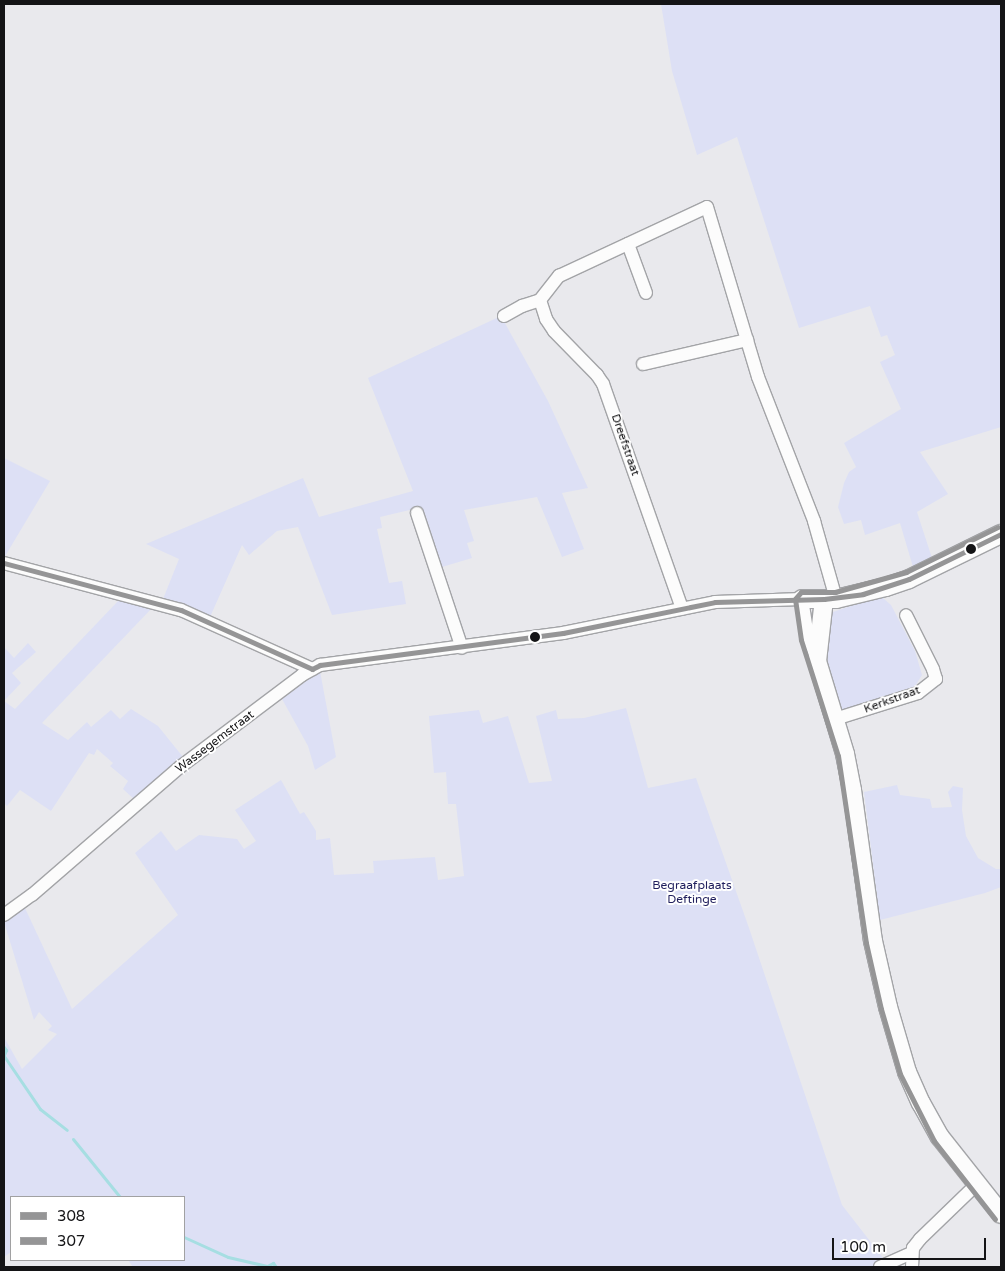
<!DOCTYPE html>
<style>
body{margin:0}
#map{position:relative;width:1005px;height:1271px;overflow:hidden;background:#e9e9ed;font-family:"Varela Round",sans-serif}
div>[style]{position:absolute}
.green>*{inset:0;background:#dde0f5}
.stream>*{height:3px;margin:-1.5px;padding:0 1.5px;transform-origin:1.5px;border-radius:1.5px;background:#a6dee2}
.roads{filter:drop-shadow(1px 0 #a3a4a7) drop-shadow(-1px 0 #a3a4a7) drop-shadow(0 1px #a3a4a7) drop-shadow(0 -1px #a3a4a7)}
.street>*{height:12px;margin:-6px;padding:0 6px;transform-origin:6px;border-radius:6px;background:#fcfcfc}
.secondary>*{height:18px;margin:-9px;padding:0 9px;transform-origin:9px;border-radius:9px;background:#fcfcfc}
.bus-1>*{height:5px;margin:-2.5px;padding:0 2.5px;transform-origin:2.5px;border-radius:2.5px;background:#959596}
.bus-2>*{height:5px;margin:-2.5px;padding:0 2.5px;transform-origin:2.5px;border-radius:2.5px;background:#959596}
.dots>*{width:14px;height:14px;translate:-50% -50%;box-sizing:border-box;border:2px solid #fff;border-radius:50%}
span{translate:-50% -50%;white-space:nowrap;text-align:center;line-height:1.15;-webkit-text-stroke:4px #fff;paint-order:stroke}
.street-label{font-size:12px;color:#141416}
.park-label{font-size:12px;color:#201f5d}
.frame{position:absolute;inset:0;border:5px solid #141416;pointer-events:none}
.legend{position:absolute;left:10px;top:1196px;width:175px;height:65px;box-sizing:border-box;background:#fff;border:1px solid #a1a1a2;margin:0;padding:6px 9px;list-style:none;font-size:15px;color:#141416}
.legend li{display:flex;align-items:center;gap:10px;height:25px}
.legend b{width:25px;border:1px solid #a1a1a2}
.scale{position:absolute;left:832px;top:1238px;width:154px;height:22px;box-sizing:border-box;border:2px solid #141416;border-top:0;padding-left:6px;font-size:15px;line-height:18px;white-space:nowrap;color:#141416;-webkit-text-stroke:4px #fff;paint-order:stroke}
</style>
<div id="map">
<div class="green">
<i style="clip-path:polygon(661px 4px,1001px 4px,1001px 427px,920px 452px,948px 494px,917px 512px,932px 558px,913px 567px,900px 523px,865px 535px,861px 520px,844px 524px,838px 507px,844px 483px,849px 472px,856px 467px,844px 443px,901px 409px,880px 362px,895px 355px,887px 335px,881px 337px,870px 306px,799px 328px,737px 137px,697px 155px,672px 71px)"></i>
<i style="clip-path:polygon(501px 316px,548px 401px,588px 488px,562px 493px,584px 549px,562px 557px,537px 497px,464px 510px,474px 541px,467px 543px,472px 558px,442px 567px,418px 508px,380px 517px,382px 528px,377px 529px,389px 583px,402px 581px,406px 604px,332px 615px,298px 527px,277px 531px,249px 555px,242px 545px,210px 617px,163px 599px,179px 559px,146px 544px,303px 478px,319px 517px,413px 491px,368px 378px)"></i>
<i style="clip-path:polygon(4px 458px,50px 481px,4px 558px)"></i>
<i style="clip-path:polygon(875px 598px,883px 598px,891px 605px,915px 651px,922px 675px,912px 691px,845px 711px,842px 710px,829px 672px,827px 654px,827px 629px,833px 612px)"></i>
<i style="clip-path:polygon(120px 599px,153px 607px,42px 723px,68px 740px,87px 722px,91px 727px,111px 710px,120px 719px,131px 709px,158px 726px,183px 757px,135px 800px,123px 789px,128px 781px,110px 766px,113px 763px,97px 749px,94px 755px,89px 753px,51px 811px,20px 790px,7px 806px,4px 803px,4px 647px,14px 658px,28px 643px,36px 652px,12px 673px,21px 683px,4px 701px,15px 709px)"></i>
<i style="clip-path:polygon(320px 671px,336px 757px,315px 770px,308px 746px,282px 699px)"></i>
<i style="clip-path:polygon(626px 708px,648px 788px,696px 778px,749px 928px,842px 1205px,887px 1263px,880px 1267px,133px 1267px,128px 1260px,184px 1260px,184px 1197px,11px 1197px,11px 1252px,4px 1257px,4px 1037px,22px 1069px,57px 1034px,48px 1030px,52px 1026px,39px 1012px,34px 1020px,4px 922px,25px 908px,72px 1009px,178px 915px,135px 853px,161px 831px,176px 851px,199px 835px,237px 839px,244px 849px,256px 841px,235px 810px,281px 780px,300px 814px,304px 812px,316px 831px,316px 840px,330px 838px,334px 875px,374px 873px,373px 861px,435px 857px,438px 880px,464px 876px,456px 804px,448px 804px,446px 772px,434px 773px,429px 716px,479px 710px,483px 723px,508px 716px,529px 783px,552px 781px,536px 716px,556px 710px,558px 719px,584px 718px)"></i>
<i style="clip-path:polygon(897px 785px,900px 795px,930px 799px,932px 808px,952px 807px,948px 792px,953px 786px,963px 788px,962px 810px,966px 836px,978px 858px,996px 869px,1001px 869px,1001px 887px,985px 893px,880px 920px,864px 792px)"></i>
</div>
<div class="stream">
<i style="left:4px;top:1047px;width:4px;rotate:56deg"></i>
<i style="left:6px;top:1050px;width:5px;rotate:112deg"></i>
<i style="left:4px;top:1056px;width:64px;rotate:55.8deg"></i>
<i style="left:40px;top:1109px;width:34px;rotate:38deg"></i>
<i style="left:73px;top:1139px;width:75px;rotate:51deg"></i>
<i style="left:184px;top:1237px;width:48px;rotate:24.4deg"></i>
<i style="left:228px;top:1257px;width:40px;rotate:13deg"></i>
<i style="left:267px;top:1266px;width:7px;rotate:-27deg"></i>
<i style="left:273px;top:1263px;width:5px;rotate:53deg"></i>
</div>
<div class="roads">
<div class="street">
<i style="left:628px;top:244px;width:52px;rotate:69.8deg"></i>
<i style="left:540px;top:300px;width:20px;rotate:72deg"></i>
<i style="left:546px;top:319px;width:14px;rotate:56deg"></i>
<i style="left:554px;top:331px;width:62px;rotate:45.7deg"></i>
<i style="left:597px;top:375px;width:11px;rotate:56deg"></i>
<i style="left:603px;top:384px;width:238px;rotate:70.6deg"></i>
<i style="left:504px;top:316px;width:21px;rotate:-29deg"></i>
<i style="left:522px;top:306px;width:19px;rotate:-18deg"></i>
<i style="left:540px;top:300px;width:31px;rotate:-52deg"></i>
<i style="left:559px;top:276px;width:163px;rotate:-25deg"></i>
<i style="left:707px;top:207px;width:177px;rotate:73.3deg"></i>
<i style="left:758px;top:377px;width:155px;rotate:68.7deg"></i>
<i style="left:814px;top:521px;width:81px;rotate:74.2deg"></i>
<i style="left:643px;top:364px;width:107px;rotate:-13deg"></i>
<i style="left:417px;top:513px;width:142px;rotate:71.6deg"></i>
<i style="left:4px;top:563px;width:183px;rotate:14.9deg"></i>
<i style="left:181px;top:610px;width:144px;rotate:24.2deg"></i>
<i style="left:835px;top:719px;width:87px;rotate:-17.4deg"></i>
<i style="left:918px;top:693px;width:23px;rotate:-38deg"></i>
<i style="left:936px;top:679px;width:10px;rotate:-107deg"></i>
<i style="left:933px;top:669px;width:60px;rotate:-116.6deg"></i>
<i style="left:4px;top:915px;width:34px;rotate:-36deg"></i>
<i style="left:32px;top:895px;width:196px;rotate:-40.9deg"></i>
<i style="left:180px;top:767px;width:153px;rotate:-37deg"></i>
<i style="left:302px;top:675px;width:21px;rotate:-29deg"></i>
<i style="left:320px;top:665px;width:245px;rotate:-7.5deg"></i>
<i style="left:563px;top:633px;width:155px;rotate:-11.5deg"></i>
<i style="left:715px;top:602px;width:87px;rotate:-2deg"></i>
<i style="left:802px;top:599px;width:39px;rotate:81deg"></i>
<i style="left:808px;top:638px;width:23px;rotate:67deg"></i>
<i style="left:880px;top:1267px;width:35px;rotate:-24deg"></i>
<i style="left:912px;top:1267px;width:19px;rotate:-87deg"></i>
<i style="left:913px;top:1248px;width:11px;rotate:-52deg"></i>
<i style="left:920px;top:1239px;width:79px;rotate:-44deg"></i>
</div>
<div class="secondary">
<i style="left:802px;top:599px;width:34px"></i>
<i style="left:836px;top:599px;width:51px;rotate:-13.5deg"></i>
<i style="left:886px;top:587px;width:24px;rotate:-19deg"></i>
<i style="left:909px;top:579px;width:102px;rotate:-26.1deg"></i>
<i style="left:824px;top:599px;width:62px;rotate:96.4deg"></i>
<i style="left:817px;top:661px;width:97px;rotate:73.2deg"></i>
<i style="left:845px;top:754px;width:37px;rotate:79deg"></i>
<i style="left:852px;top:790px;width:152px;rotate:82.1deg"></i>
<i style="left:873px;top:941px;width:68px;rotate:77.2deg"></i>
<i style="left:888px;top:1007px;width:68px;rotate:73.7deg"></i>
<i style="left:907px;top:1072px;width:34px;rotate:66deg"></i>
<i style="left:921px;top:1103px;width:39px;rotate:61deg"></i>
<i style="left:940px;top:1137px;width:98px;rotate:51.6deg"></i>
</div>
</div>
<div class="bus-1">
<i style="left:4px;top:563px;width:183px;rotate:14.9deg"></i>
<i style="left:181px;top:610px;width:144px;rotate:24.2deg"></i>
<i style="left:312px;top:669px;width:9px;rotate:-27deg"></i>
<i style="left:320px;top:665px;width:245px;rotate:-7.5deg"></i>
<i style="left:563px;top:633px;width:155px;rotate:-11.5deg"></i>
<i style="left:715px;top:602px;width:109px;rotate:-1.6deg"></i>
<i style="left:824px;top:599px;width:39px;rotate:-7deg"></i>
<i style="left:863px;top:594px;width:48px;rotate:-18.1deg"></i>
<i style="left:909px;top:579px;width:102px;rotate:-26.1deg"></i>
</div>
<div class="bus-2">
<i style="left:995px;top:1219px;width:99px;rotate:-128deg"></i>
<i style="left:934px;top:1141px;width:75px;rotate:-116.9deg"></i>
<i style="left:900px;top:1074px;width:68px;rotate:-106.3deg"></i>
<i style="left:881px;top:1009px;width:68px;rotate:-102.8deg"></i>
<i style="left:866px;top:943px;width:189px;rotate:-98.5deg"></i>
<i style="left:838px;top:756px;width:122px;rotate:-107.7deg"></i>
<i style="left:801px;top:640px;width:41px;rotate:-98.3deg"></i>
<i style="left:795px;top:599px;width:9px;rotate:-49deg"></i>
<i style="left:801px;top:592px;width:34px"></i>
<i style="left:835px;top:592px;width:74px;rotate:-15.7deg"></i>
<i style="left:906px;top:572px;width:102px;rotate:-26.1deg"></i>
</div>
<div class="dots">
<i style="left:971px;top:549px;background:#141416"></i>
<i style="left:535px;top:637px;background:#141416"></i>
</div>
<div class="street-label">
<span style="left:625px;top:445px;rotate:71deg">Dreefstraat</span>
<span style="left:892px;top:700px;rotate:-20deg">Kerkstraat</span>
<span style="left:215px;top:742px;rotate:-37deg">Wassegemstraat</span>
</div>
<div class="park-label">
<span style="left:692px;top:893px">Begraafplaats<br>Deftinge</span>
</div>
<div class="frame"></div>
<ul class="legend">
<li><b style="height:6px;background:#959596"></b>308</li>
<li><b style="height:6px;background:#959596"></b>307</li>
</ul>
<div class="scale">100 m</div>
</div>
